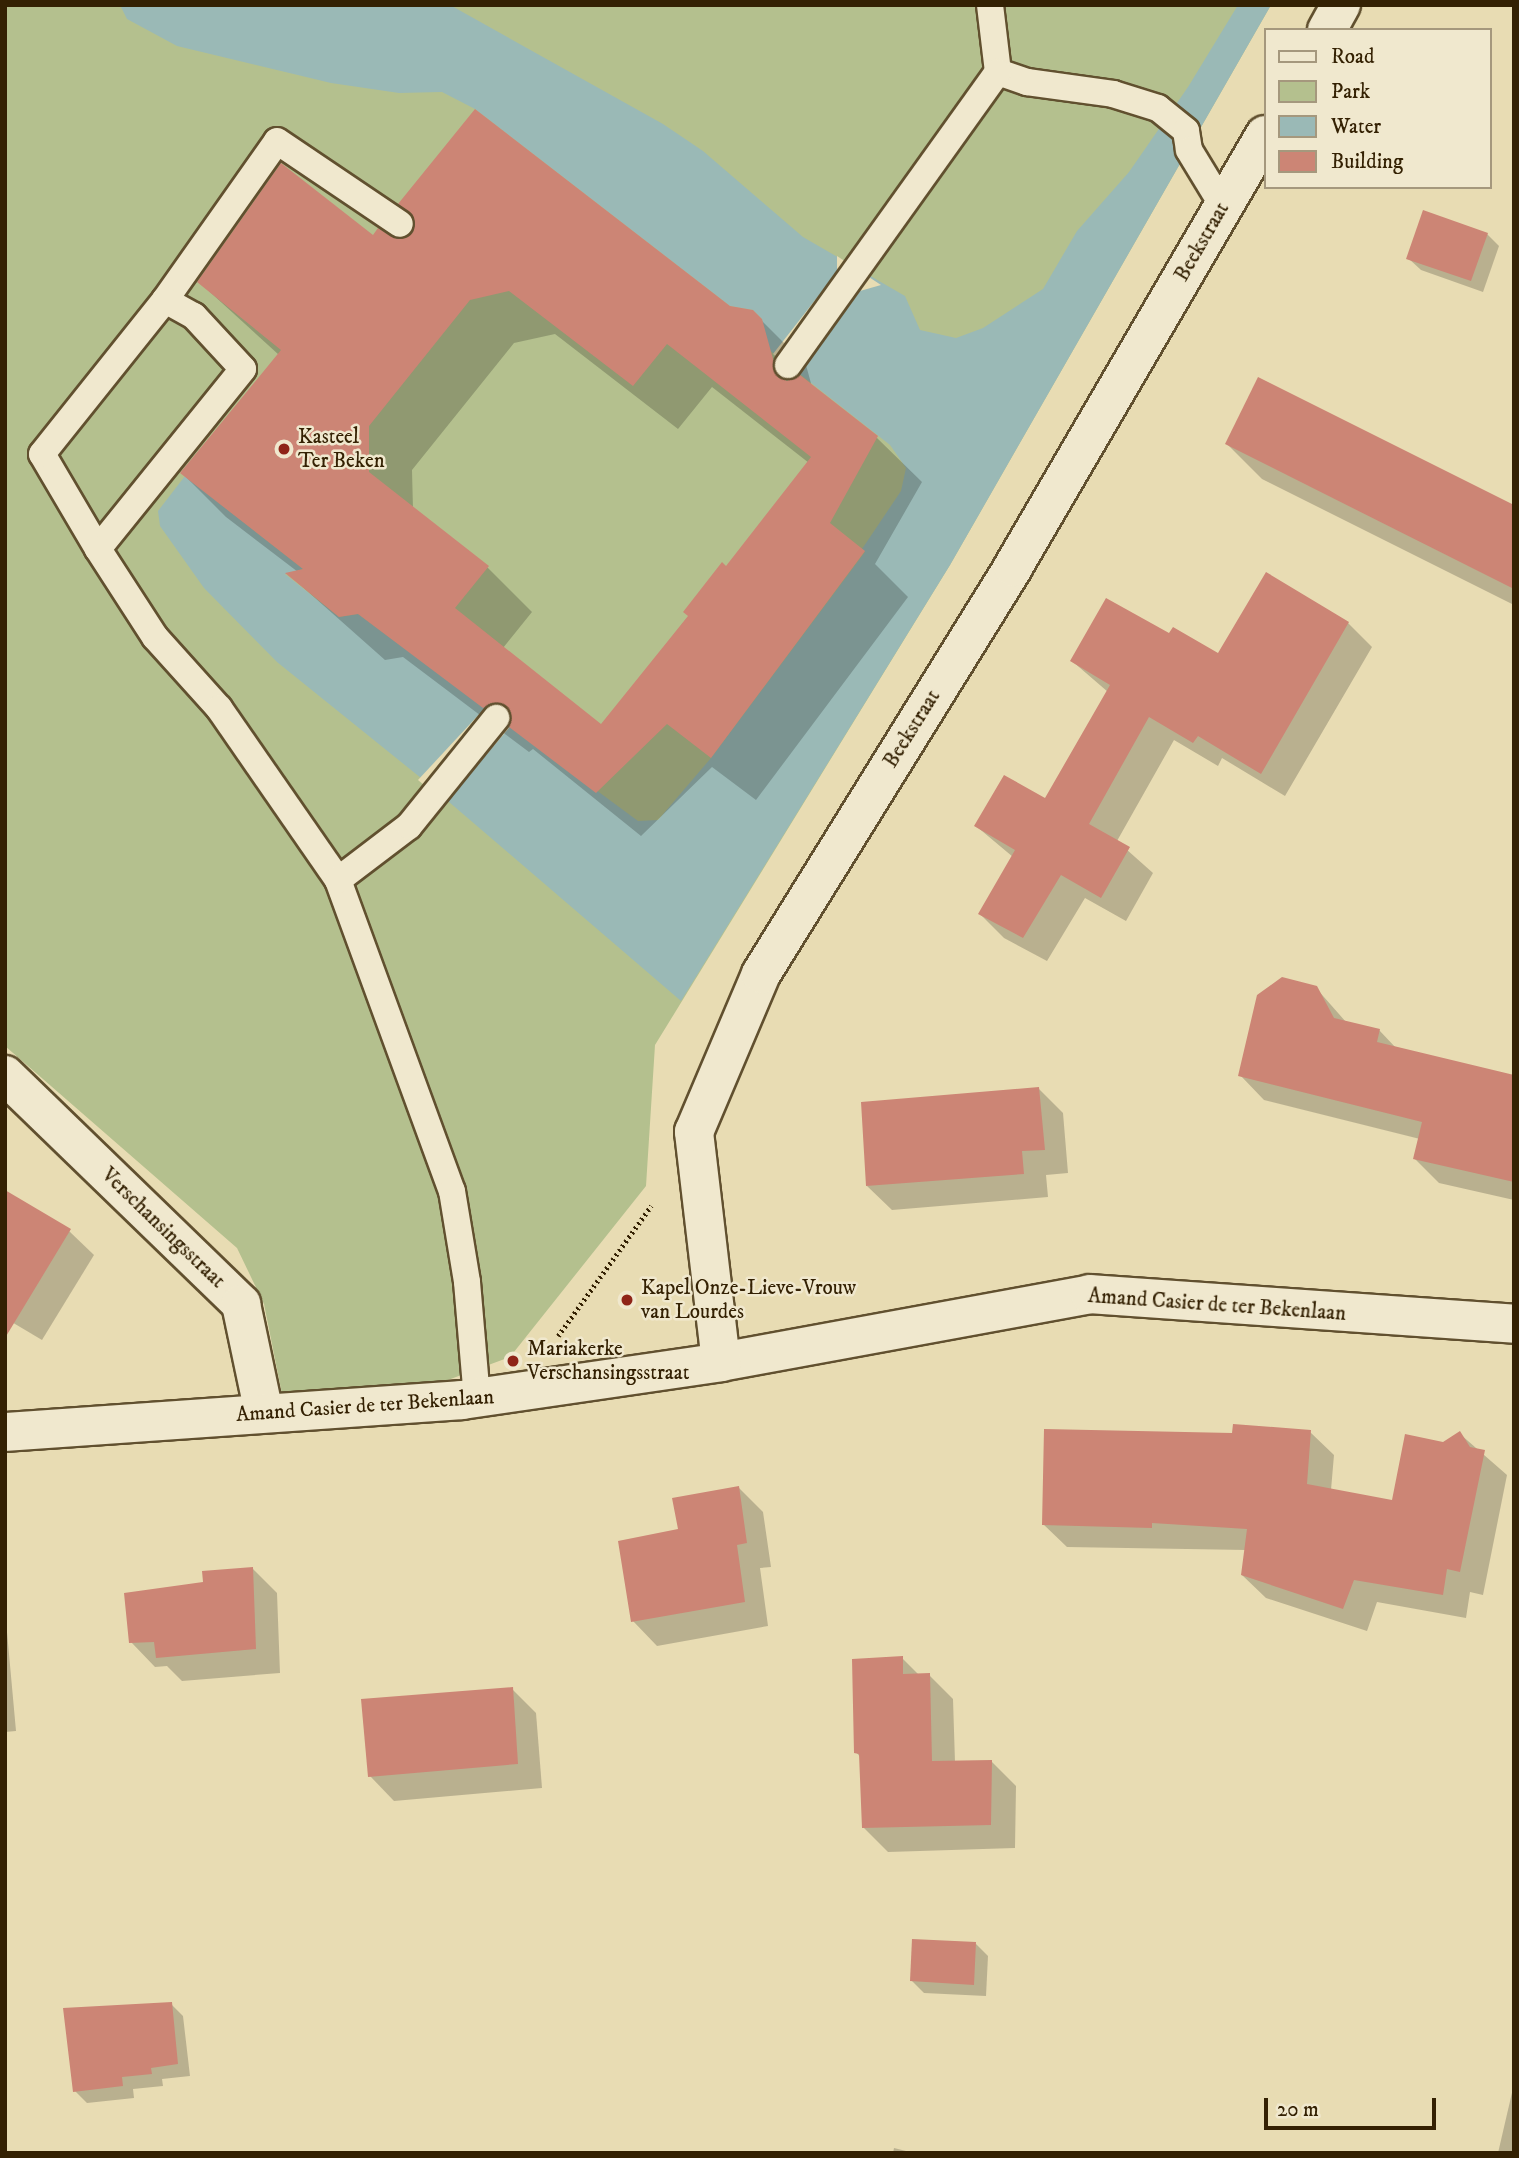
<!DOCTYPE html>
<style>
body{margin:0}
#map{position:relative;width:1519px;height:2158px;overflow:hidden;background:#e8dcb3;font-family:"IM FELL DW Pica",serif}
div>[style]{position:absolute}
.green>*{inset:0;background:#b4c08e}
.water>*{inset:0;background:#9ab9b6}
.pier>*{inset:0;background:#e8dcb3}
.shadow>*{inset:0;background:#0003}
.building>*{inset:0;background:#cc8575}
.path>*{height:4.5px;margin-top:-2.25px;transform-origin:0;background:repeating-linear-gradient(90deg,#342103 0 2px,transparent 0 5.5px)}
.roads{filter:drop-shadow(2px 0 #61502f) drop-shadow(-2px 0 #61502f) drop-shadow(0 2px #61502f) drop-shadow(0 -2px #61502f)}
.lane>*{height:26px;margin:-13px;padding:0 13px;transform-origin:13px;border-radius:13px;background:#f0e8ce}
.street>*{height:38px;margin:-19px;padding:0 19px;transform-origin:19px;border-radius:19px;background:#f0e8ce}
.secondary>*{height:38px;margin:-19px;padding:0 19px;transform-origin:19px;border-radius:19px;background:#f0e8ce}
.dots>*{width:19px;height:19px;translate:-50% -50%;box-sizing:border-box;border:4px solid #f0e8ce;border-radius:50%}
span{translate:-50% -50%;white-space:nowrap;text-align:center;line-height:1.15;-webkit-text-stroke:5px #f0e8ce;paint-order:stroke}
.street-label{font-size:21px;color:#342103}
.poi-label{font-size:21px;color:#342103}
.left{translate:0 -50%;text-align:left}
.frame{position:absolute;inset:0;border:7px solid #342103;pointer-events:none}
.legend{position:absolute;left:1264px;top:28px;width:228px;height:161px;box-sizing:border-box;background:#f0e8ce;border:2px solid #a5987d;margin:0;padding:9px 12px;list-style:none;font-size:21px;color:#342103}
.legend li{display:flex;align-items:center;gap:14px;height:35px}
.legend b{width:35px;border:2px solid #a5987d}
.scale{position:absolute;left:1264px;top:2098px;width:172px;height:32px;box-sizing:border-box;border:4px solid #342103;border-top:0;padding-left:9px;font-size:21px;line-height:24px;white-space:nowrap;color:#342103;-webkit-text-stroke:5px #f0e8ce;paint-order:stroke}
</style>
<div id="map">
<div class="green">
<i style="clip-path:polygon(5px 5px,1271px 5px,950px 565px,655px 1045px,646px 1186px,510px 1357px,429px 1387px,283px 1399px,264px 1304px,237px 1248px,5px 1046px)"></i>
</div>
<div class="water">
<i style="clip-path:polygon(120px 5px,450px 5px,663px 124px,703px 151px,803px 237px,905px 296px,920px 330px,956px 338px,983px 328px,1043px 289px,1077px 231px,1129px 172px,1188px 87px,1238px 5px,1271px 5px,950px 565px,681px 1001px,421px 778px,277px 662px,204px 588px,160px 526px,158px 511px,185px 476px,303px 569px,285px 574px,339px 617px,358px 614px,638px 821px,658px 820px,711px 758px,865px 552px,862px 549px,901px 491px,906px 468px,890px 445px,758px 341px,764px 334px,762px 319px,753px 310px,730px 306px,475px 109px,442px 92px,399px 93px,331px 83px,177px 46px,127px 19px)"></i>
</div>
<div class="pier">
<i style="clip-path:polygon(837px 256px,881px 285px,860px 291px,799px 375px,773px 354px,837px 272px)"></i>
<i style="clip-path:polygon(484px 709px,509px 728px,445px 803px,418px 780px)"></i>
</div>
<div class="shadow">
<i style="clip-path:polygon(1487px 234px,1499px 246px,1483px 292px,1421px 270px,1408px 258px)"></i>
<i style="clip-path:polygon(evenodd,373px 237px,752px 311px,806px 365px,812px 387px,877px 438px,922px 482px,875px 564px,908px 597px,756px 800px,712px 767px,641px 836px,533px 749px,529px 752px,403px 657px,385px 660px,288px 574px,298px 572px,226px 517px,182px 473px,279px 355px,199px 282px,373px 237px,555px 334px,678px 429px,712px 387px,809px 463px,602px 726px,503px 648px,532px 612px,488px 568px,413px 509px,412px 470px,514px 343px,555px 334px)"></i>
<i style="clip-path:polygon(1227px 444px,1514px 507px,1514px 605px,1262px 479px)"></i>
<i style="clip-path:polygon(1266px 575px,1348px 623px,1372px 647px,1285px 796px,1222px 758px,1218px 766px,1174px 740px,1117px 841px,1153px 873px,1126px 921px,1085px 898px,1047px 961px,1004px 938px,980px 914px,1013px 857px,976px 826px,1046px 801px,1108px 692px,1072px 661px,1169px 636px,1219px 656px)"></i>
<i style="clip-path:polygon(1316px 988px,1346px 1022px,1379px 1030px,1397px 1049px,1514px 1077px,1514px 1200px,1439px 1183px,1415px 1159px,1420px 1139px,1264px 1100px,1240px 1075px)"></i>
<i style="clip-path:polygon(1039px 1089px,1063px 1113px,1068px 1173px,1046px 1175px,1048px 1197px,892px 1210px,867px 1186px)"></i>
<i style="clip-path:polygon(69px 1231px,94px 1255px,42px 1340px,5px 1318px)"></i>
<i style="clip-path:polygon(1310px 1432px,1334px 1455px,1331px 1490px,1393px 1502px,1444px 1444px,1460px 1434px,1507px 1475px,1483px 1595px,1470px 1592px,1466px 1618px,1377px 1602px,1367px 1631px,1266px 1598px,1242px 1575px,1246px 1550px,1067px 1547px,1043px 1524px,1234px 1435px)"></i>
<i style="clip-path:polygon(739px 1488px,763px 1512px,771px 1567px,760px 1568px,768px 1626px,657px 1646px,633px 1621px,680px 1530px)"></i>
<i style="clip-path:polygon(253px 1569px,277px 1593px,280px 1673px,182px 1681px,167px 1666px,155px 1667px,131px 1642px,205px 1584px)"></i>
<i style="clip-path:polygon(5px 1610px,16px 1731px,5px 1732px)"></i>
<i style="clip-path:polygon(902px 1658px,919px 1675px,929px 1675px,953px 1699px,955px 1762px,991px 1761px,1016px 1786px,1015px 1848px,888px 1852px,864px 1828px,861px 1758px,856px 1752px)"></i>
<i style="clip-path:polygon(512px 1689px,536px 1713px,542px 1788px,394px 1801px,370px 1776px)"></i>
<i style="clip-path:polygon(976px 1944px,988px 1956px,986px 1996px,924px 1993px,912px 1981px)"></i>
<i style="clip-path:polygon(171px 2004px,183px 2016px,190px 2076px,162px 2079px,163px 2086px,133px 2089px,134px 2098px,87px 2103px,75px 2091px)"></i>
<i style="clip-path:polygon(1514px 2084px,1514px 2153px,1498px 2153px)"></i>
<i style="clip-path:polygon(894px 2148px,914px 2153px,893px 2153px)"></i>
</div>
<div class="building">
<i style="clip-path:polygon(evenodd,475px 109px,730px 306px,753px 310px,762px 319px,778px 377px,787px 381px,800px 375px,878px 436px,830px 523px,865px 551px,711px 758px,667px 724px,596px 793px,509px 727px,511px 713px,505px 705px,491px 703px,483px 708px,358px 614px,339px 617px,285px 573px,303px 569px,180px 473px,281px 350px,197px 282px,281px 163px,373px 235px,378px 228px,392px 237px,406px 238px,413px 232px,414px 218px,398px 204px,475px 109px,509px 291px,633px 386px,667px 344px,811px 457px,726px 566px,722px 562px,683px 612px,688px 616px,601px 724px,455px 608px,489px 566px,369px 472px,369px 426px,470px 300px,509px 291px)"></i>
<i style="clip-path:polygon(1423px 210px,1488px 233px,1471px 281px,1406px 259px)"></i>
<i style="clip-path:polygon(1258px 377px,1514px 505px,1514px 589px,1225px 444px)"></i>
<i style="clip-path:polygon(1266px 572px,1349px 622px,1261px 774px,1198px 736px,1193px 743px,1149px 717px,1089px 824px,1130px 847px,1101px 898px,1061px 875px,1023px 938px,978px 914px,1015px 850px,974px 826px,1004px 775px,1045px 798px,1110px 685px,1070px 661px,1106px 598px,1169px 633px,1173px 627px,1218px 653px)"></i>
<i style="clip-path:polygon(1282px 977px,1317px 986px,1334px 1018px,1380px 1029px,1377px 1042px,1514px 1075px,1514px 1182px,1413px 1159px,1422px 1122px,1238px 1076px,1257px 995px)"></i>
<i style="clip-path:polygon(1039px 1087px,1045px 1150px,1022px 1151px,1024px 1174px,866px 1186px,861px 1102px)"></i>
<i style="clip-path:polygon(5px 1190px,71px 1229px,5px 1338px)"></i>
<i style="clip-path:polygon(1233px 1424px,1311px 1430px,1307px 1484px,1392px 1500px,1405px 1434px,1443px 1442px,1460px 1431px,1470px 1447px,1485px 1450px,1460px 1572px,1447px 1569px,1443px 1595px,1354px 1580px,1343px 1609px,1241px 1575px,1247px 1529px,1152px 1523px,1152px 1528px,1042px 1525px,1044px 1429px,1232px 1433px)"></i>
<i style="clip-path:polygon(739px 1486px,747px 1543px,737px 1545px,745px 1602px,631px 1622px,618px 1541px,678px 1529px,672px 1498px)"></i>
<i style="clip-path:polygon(253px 1567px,256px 1649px,156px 1658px,154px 1642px,129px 1643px,124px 1593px,203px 1582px,202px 1571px)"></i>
<i style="clip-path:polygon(903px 1656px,903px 1674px,930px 1673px,932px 1761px,992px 1760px,991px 1825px,862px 1828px,859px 1754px,854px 1753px,852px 1659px)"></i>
<i style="clip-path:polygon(513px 1687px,518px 1764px,368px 1777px,361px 1699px)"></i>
<i style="clip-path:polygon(912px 1939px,976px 1942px,974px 1985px,910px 1981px)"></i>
<i style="clip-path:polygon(172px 2002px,178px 2064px,151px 2068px,152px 2074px,122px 2077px,123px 2086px,73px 2092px,63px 2008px)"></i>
</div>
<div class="path">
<i style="left:558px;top:1336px;width:160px;rotate:-54.4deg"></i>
</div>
<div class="roads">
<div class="lane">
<i style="left:990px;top:5px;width:67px;rotate:83.2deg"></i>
<i style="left:998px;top:72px;width:31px;rotate:19deg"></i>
<i style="left:1027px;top:82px;width:87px;rotate:7.9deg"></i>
<i style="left:1113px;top:94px;width:47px;rotate:17.3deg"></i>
<i style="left:1158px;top:108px;width:36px;rotate:39deg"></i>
<i style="left:1186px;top:131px;width:19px;rotate:81deg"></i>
<i style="left:1189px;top:150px;width:66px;rotate:58.7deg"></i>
<i style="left:165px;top:300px;width:194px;rotate:-54.8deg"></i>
<i style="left:277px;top:141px;width:148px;rotate:34deg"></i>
<i style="left:788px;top:365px;width:360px;rotate:-54.4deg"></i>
<i style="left:98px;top:549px;width:110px;rotate:-120.5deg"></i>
<i style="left:42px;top:454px;width:197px;rotate:-51.4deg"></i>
<i style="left:165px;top:300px;width:33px;rotate:29deg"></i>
<i style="left:194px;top:316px;width:72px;rotate:47.2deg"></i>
<i style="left:243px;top:369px;width:231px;rotate:128.9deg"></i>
<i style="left:98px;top:549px;width:105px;rotate:57.1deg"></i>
<i style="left:155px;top:637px;width:96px;rotate:48deg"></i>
<i style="left:219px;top:708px;width:209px;rotate:55.3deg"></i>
<i style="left:338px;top:880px;width:331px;rotate:69.9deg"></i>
<i style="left:452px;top:1191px;width:92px;rotate:80.6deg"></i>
<i style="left:467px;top:1282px;width:116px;rotate:85.1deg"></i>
<i style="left:338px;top:880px;width:89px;rotate:-37.3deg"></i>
<i style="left:409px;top:826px;width:139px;rotate:-51.1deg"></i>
</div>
<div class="street">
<i style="left:5px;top:1075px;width:329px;rotate:44.1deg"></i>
<i style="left:241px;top:1304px;width:111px;rotate:78.1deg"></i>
<i style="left:721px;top:1362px;width:375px;rotate:-10.4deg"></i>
<i style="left:1090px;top:1294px;width:425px;rotate:4deg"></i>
</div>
<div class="secondary">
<i style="left:1327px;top:30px;width:29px;rotate:-61deg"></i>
<i style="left:5px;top:1432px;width:458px;rotate:-4deg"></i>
<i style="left:462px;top:1400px;width:262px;rotate:-8.3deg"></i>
<i style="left:721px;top:1362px;width:232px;rotate:-96.7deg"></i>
<i style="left:694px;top:1132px;width:172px;rotate:-67deg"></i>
<i style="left:761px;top:974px;width:479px;rotate:-58.2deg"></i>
<i style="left:1013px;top:567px;width:500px;rotate:-59.74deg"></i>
</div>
</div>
<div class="dots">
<i style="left:284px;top:449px;background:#8f2418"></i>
<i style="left:627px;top:1300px;background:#8f2418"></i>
<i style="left:513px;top:1361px;background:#8f2418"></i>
</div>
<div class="street-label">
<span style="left:1202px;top:242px;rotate:-60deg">Beekstraat</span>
<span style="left:912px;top:729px;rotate:-58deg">Beekstraat</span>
<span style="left:163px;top:1228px;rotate:44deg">Verschansingsstraat</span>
<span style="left:1217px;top:1305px;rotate:4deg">Amand Casier de ter Bekenlaan</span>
<span style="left:365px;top:1406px;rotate:-4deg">Amand Casier de ter Bekenlaan</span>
</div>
<div class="poi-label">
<span class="left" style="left:298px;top:449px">Kasteel<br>Ter Beken</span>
<span class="left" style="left:641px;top:1300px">Kapel Onze-Lieve-Vrouw<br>van Lourdes</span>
<span class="left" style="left:527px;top:1361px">Mariakerke<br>Verschansingsstraat</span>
</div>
<div class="frame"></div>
<ul class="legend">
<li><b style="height:9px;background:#f0e8ce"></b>Road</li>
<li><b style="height:19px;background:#b4c08e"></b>Park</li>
<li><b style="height:19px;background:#9ab9b6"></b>Water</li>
<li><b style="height:19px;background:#cc8575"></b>Building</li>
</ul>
<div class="scale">20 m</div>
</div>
